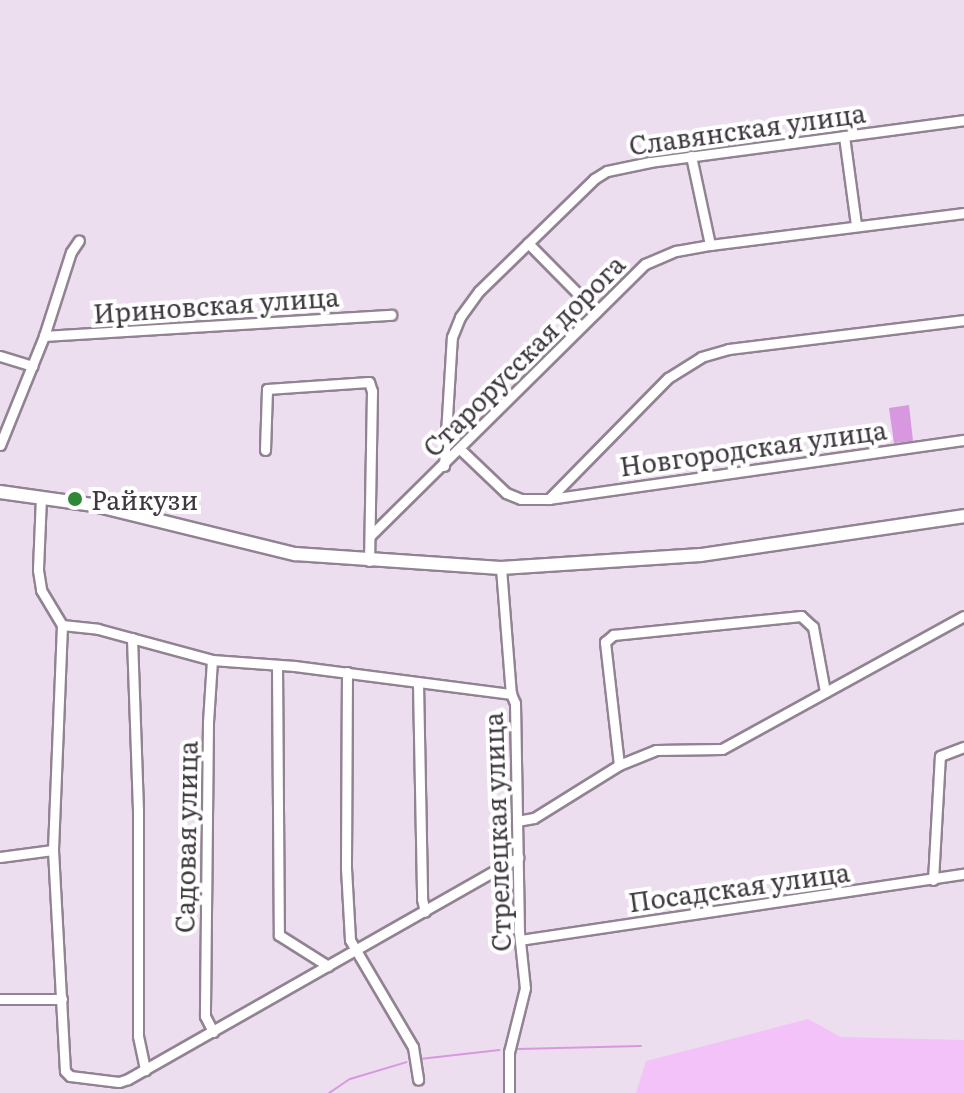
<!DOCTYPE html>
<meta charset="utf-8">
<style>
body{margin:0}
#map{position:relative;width:964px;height:1093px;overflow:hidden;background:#eddeef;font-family:Literata,serif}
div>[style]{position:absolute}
.green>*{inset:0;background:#f3c2f9}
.water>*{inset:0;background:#d798e0}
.stream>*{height:2px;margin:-1px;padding:0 1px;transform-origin:1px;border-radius:1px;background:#d798e0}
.roads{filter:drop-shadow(2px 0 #918392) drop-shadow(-2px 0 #918392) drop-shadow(0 2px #918392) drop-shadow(0 -2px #918392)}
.street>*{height:9px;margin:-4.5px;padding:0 4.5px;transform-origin:4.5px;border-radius:4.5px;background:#fff}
.secondary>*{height:12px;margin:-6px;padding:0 6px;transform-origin:6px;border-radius:6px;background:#fff}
.dots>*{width:22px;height:22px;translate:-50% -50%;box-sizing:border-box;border:4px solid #fff;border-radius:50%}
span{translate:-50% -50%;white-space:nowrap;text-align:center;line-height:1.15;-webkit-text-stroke:8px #fff;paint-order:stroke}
.street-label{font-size:26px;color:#3e383f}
.poi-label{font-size:26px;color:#3e383f}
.left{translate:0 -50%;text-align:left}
</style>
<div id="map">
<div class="green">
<i style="clip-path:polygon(808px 1019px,841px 1037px,964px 1040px,964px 1093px,636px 1093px,646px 1061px)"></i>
</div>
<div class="water">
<i style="clip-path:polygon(909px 405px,913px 441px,894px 443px,889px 408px)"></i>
</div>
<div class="stream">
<i style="left:518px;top:1049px;width:123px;rotate:-1.4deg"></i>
<i style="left:420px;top:1059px;width:80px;rotate:-6.5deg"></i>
<i style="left:329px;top:1093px;width:25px;rotate:-34deg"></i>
<i style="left:350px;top:1079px;width:59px;rotate:-16.6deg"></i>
</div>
<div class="roads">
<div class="street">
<i style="left:844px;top:136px;width:90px;rotate:82.3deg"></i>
<i style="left:691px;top:156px;width:91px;rotate:77.9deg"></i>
<i style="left:528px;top:243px;width:97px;rotate:45.4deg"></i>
<i style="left:44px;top:336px;width:348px;rotate:-3.5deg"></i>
<i style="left:0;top:356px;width:34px;rotate:17deg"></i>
<i style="left:0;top:445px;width:118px;rotate:-68deg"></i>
<i style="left:44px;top:336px;width:88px;rotate:-72.2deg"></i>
<i style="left:71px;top:252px;width:14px;rotate:-56deg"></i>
<i style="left:265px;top:450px;width:61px;rotate:-88.1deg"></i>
<i style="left:267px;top:389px;width:102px;rotate:-3.9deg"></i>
<i style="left:369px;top:382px;width:9px;rotate:72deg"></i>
<i style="left:372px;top:391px;width:170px;rotate:91deg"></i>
<i style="left:461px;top:450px;width:62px;rotate:43.7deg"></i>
<i style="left:506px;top:493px;width:16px;rotate:22deg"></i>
<i style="left:521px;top:499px;width:28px"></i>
<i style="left:549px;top:499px;width:170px;rotate:-45.5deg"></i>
<i style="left:668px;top:378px;width:39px;rotate:-32deg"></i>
<i style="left:701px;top:357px;width:29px;rotate:-16deg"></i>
<i style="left:729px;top:349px;width:237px;rotate:-7deg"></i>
<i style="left:444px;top:466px;width:129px;rotate:-86.5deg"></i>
<i style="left:452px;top:337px;width:22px;rotate:-68deg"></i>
<i style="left:460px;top:317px;width:32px;rotate:-54deg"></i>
<i style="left:479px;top:291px;width:161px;rotate:-44.2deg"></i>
<i style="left:594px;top:179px;width:15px;rotate:-32deg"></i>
<i style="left:607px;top:171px;width:44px;rotate:-11.8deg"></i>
<i style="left:650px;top:162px;width:317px;rotate:-7.6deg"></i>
<i style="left:41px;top:497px;width:73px;rotate:92.4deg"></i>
<i style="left:38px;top:570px;width:20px;rotate:81deg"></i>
<i style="left:41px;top:590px;width:41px;rotate:59deg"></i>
<i style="left:62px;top:625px;width:36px;rotate:6deg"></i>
<i style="left:98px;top:629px;width:118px;rotate:15.2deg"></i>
<i style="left:212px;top:660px;width:83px;rotate:4.1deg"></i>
<i style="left:295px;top:666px;width:218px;rotate:7.4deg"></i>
<i style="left:549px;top:499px;width:419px;rotate:-8.1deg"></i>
<i style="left:371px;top:535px;width:385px;rotate:-44.7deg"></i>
<i style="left:645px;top:264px;width:34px;rotate:-23deg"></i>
<i style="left:676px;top:251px;width:35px;rotate:-10deg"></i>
<i style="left:710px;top:245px;width:256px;rotate:-7.2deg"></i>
<i style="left:501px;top:568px;width:126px;rotate:85.5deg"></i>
<i style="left:511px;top:694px;width:10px;rotate:66deg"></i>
<i style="left:515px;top:703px;width:229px;rotate:89deg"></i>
<i style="left:519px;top:932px;width:56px;rotate:83.9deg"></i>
<i style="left:525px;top:988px;width:66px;rotate:104deg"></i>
<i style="left:509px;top:1052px;width:41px;rotate:90deg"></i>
<i style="left:62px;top:625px;width:225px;rotate:92.3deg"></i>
<i style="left:53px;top:850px;width:221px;rotate:86.9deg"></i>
<i style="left:65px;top:1071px;width:7px;rotate:45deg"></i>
<i style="left:70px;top:1076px;width:49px;rotate:7deg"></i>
<i style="left:119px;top:1082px;width:9px;rotate:-18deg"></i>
<i style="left:128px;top:1079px;width:449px;rotate:-29.6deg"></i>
<i style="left:132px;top:638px;width:174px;rotate:88deg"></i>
<i style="left:138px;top:812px;width:224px;rotate:90deg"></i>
<i style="left:138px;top:1036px;width:35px;rotate:78deg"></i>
<i style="left:212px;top:660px;width:62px;rotate:93.7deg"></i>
<i style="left:208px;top:722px;width:294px;rotate:90.6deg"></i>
<i style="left:205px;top:1016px;width:18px;rotate:63deg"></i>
<i style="left:277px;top:665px;width:270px;rotate:89.6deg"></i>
<i style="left:279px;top:935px;width:58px;rotate:32.3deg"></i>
<i style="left:347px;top:672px;width:196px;rotate:90.3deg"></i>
<i style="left:346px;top:868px;width:72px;rotate:86.8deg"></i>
<i style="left:350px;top:940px;width:124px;rotate:59.5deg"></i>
<i style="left:413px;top:1047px;width:33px;rotate:81deg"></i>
<i style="left:418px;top:683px;width:216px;rotate:88.9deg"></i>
<i style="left:422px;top:899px;width:13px;rotate:77deg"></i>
<i style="left:619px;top:765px;width:124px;rotate:-96.5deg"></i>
<i style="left:605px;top:642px;width:11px;rotate:-41deg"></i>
<i style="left:613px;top:635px;width:189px;rotate:-5.8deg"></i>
<i style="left:801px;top:616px;width:16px;rotate:43deg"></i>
<i style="left:813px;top:627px;width:66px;rotate:79.5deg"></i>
<i style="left:517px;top:821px;width:17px;rotate:-10deg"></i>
<i style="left:534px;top:818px;width:100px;rotate:-31.9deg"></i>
<i style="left:619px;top:765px;width:40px;rotate:-22deg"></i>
<i style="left:656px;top:750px;width:66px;rotate:-0.9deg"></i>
<i style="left:722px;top:749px;width:276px;rotate:-28.8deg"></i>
<i style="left:0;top:857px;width:53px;rotate:-7.5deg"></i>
<i style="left:933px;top:880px;width:124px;rotate:-86.8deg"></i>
<i style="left:940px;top:756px;width:26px;rotate:-21deg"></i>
<i style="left:520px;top:940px;width:449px;rotate:-8.5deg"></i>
<i style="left:0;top:999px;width:62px"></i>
</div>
<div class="secondary">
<i style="left:0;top:492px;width:100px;rotate:8deg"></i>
<i style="left:99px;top:506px;width:202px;rotate:13.8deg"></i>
<i style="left:295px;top:554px;width:206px;rotate:3.9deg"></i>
<i style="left:501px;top:568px;width:200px;rotate:-3.7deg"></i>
<i style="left:701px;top:555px;width:266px;rotate:-8.4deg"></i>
</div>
</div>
<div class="dots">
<i style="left:75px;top:499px;background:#2f8838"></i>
</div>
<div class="street-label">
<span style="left:747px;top:128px;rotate:-8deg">Славянская улица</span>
<span style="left:216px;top:304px;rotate:-4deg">Ириновская улица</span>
<span style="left:523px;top:355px;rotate:-45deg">Старорусская дорога</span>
<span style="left:753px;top:447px;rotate:-8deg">Новгородская улица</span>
<span style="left:496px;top:832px;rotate:-92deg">Стрелецкая улица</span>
<span style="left:185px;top:837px;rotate:-89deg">Садовая улица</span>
<span style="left:739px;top:886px;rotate:-8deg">Посадская улица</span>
</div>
<div class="poi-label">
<span class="left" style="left:91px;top:499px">Райкузи</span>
</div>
</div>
